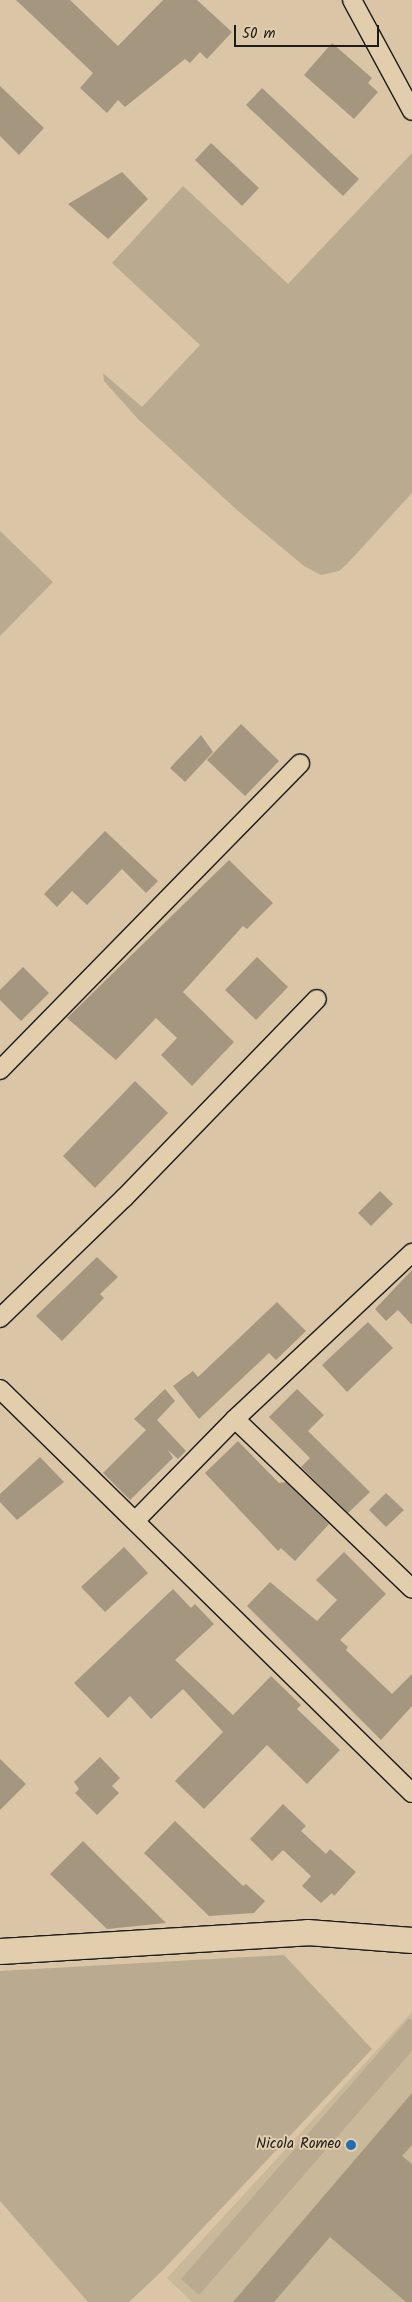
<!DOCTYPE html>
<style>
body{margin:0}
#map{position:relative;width:412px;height:2302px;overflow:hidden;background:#dac6a6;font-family:Kalam,sans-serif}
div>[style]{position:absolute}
.built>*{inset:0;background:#cab89a}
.green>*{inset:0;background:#baaa8f}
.building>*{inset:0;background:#a5967f}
.roads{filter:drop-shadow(1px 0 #1c1c1c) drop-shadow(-1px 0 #1c1c1c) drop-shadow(0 1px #1c1c1c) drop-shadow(0 -1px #1c1c1c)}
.street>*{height:18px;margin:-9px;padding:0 9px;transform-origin:9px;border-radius:9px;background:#e2cdac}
.secondary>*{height:25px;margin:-12.5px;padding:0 12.5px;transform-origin:12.5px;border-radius:12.5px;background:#e2cdac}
.dots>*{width:14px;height:14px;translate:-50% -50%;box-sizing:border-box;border:2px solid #e2cdac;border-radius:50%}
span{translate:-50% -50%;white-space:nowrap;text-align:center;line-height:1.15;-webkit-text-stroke:4px #e2cdac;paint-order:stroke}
.poi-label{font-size:15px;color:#1c1c1c}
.right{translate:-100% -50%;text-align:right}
.scale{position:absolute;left:234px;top:25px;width:145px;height:22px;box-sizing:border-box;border:2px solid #1c1c1c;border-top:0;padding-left:6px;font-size:15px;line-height:18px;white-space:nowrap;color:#1c1c1c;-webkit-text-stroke:4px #e2cdac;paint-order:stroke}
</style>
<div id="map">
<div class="built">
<i style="clip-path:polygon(412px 2012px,412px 2302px,192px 2302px,167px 2278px)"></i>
</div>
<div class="green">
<i style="clip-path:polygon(412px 153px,412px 493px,347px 564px,339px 571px,321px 575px,304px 566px,237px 510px,138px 419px,104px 381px,103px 373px,142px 407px,200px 345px,112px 263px,183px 186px,288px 284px)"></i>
<i style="clip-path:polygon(0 531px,53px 582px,0 636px)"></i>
<i style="clip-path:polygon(284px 1955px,372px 2049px,163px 2270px,129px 2302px,88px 2302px,0 2201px,0 1971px)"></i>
<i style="clip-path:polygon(409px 2018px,412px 2020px,412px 2051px,199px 2295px,181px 2279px)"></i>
</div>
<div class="building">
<i style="clip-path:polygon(16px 0,70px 0,118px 46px,163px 0,197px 0,232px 32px,207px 59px,200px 52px,190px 63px,185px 59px,125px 107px,118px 100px,107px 113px,80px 88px,93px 73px)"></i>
<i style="clip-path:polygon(332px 43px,372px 78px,368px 83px,378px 92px,354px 119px,304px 75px)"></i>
<i style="clip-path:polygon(0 86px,44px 128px,19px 155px,0 136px)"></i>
<i style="clip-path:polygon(262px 88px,359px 179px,343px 196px,246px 105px)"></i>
<i style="clip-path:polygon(211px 143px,259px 188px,242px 206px,195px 160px)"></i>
<i style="clip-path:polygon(122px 172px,148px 199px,108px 239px,68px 204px)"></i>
<i style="clip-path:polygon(241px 724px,279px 761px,245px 796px,207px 760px)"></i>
<i style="clip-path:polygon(201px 735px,213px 752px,185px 782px,170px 768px)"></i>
<i style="clip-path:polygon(105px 831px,158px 881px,146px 893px,122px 869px,87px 905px,72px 891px,57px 907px,44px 894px)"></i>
<i style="clip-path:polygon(229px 860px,273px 903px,247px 929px,243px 926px,183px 992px,234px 1042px,192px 1086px,161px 1055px,177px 1038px,156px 1018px,116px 1060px,67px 1018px)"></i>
<i style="clip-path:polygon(257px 957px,288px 987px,256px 1020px,225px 990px)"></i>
<i style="clip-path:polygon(23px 967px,49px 993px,21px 1021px,0 1000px,0 990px)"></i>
<i style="clip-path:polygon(135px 1081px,168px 1113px,95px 1188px,63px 1156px)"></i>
<i style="clip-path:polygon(380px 1191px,393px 1204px,371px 1226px,358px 1213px)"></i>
<i style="clip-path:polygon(97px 1257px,118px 1277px,100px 1294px,104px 1298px,62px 1341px,36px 1316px)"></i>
<i style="clip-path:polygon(412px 1270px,412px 1325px,398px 1310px,386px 1321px,375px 1309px)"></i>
<i style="clip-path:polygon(277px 1302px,306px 1331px,276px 1360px,269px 1353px,199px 1419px,173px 1386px,193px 1371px,198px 1377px)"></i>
<i style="clip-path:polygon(368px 1322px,393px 1348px,347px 1392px,322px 1365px)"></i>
<i style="clip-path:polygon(165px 1389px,175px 1401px,157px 1420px,186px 1451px,178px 1459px,168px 1450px,173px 1458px,130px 1500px,103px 1473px,146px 1430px,134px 1419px)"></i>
<i style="clip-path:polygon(297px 1389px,324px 1415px,308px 1431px,370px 1492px,348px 1513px,301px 1467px,310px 1458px,269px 1417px)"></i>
<i style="clip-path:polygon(238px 1441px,279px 1483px,286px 1482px,329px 1524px,295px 1561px,281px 1548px,278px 1551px,205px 1473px)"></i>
<i style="clip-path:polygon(40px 1457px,64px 1482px,17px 1520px,0 1502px,0 1494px)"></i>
<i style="clip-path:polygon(386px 1493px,404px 1510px,386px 1527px,369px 1510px)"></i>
<i style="clip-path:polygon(124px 1547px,148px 1573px,105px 1612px,81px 1587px)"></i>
<i style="clip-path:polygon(344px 1552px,386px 1594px,340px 1640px,348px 1647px,346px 1650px,392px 1694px,412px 1674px,412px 1706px,381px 1740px,247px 1606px,270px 1582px,317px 1621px,337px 1600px,316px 1580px)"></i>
<i style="clip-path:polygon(173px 1589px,191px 1608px,195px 1604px,214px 1624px,175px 1660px,233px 1715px,271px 1676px,301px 1705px,297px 1709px,340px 1750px,307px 1784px,267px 1745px,204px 1809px,175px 1781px,223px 1732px,183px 1689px,151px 1719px,130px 1696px,108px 1718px,74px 1683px)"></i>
<i style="clip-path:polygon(100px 1757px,120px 1778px,112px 1786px,119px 1793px,97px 1815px,75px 1793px,79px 1789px,74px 1782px)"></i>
<i style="clip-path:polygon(0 1759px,26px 1784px,0 1810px)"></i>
<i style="clip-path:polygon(283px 1804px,306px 1826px,301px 1831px,326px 1854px,330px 1849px,356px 1872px,334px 1896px,332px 1893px,321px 1903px,302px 1886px,311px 1876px,283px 1850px,272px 1861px,250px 1839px)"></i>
<i style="clip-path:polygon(175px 1821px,243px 1886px,246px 1884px,265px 1901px,254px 1913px,209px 1916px,144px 1853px)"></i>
<i style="clip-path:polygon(83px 1841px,107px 1865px,166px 1923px,107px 1929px,50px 1874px)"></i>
<i style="clip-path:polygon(412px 2093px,412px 2145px,402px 2156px,412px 2164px,412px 2302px,406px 2302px,330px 2237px,274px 2302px,233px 2302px)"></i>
</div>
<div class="roads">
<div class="street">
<i style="left:352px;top:0;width:126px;rotate:61.6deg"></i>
<i style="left:0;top:1070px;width:429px;rotate:-45.6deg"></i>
<i style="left:0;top:1318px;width:173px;rotate:-44.1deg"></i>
<i style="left:124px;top:1198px;width:277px;rotate:-45.9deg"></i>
<i style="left:0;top:1389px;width:577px;rotate:44.44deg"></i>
<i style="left:235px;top:1419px;width:245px;rotate:43.8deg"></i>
<i style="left:136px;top:1520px;width:141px;rotate:-45.6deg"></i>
<i style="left:235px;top:1419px;width:243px;rotate:-43.2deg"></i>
</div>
<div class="secondary">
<i style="left:0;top:1951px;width:308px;rotate:-3.5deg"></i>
<i style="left:307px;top:1932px;width:105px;rotate:4.4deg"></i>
</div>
</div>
<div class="dots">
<i style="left:351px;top:2145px;background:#1f6fb2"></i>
</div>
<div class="poi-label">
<span class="right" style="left:341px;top:2145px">Nicola Romeo</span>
</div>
<div class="scale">50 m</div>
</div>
